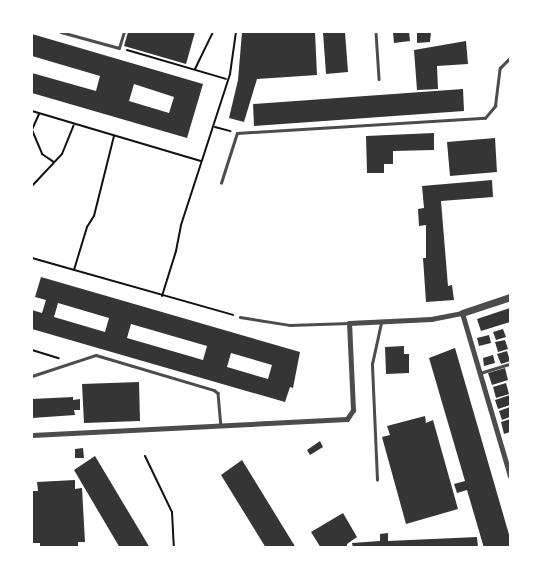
<!DOCTYPE html>
<style>
body{margin:0}
#map{position:relative;width:542px;height:579px;overflow:hidden;background:#fff;font-family:Jost,sans-serif}
div>[style]{position:absolute}
.building>*{inset:0;background:#353535}
.path>*{height:2px;margin:-1px;padding:0 1px;transform-origin:1px;border-radius:1px;background:#111}
.service>*{height:2.5px;margin:-1.25px;padding:0 1.25px;transform-origin:1.25px;border-radius:1.25px;background:#4c4c4c}
.minor>*{height:5px;margin:-2.5px;padding:0 2.5px;transform-origin:2.5px;border-radius:2.5px;background:#4c4c4c}
.tertiary>*{height:7px;margin:-3.5px;padding:0 3.5px;transform-origin:3.5px;border-radius:3.5px;background:#4c4c4c}
span{translate:-50% -50%;white-space:nowrap;text-align:center;line-height:1.15;-webkit-text-stroke:6px #fff;paint-order:stroke}
.frame{position:absolute;inset:0;border:33px solid #fff;pointer-events:none}
</style>
<div id="map">
<div class="building">
<i style="clip-path:polygon(128px 32px,195px 32px,186px 64px,124px 46px)"></i>
<i style="clip-path:polygon(242px 32px,315px 32px,317px 75px,257px 79px,244px 122px,229px 118px,238px 80px)"></i>
<i style="clip-path:polygon(323px 32px,345px 32px,348px 72px,326px 74px)"></i>
<i style="clip-path:polygon(393px 32px,409px 32px,410px 41px,394px 43px)"></i>
<i style="clip-path:polygon(417px 32px,431px 32px,430px 42px,417px 43px)"></i>
<i style="clip-path:polygon(evenodd,32px 34px,203px 84px,187px 138px,32px 93px,32px 73px,96px 91px,100px 76px,32px 56px,32px 34px,134px 84px,174px 97px,169px 113px,129px 101px,134px 84px)"></i>
<i style="clip-path:polygon(466px 41px,468px 64px,437px 66px,438px 89px,417px 90px,414px 50px)"></i>
<i style="clip-path:polygon(463px 89px,464px 111px,254px 126px,253px 104px)"></i>
<i style="clip-path:polygon(434px 133px,434px 150px,393px 151px,393px 164px,384px 164px,384px 173px,367px 173px,366px 136px)"></i>
<i style="clip-path:polygon(495px 138px,497px 172px,450px 176px,447px 142px)"></i>
<i style="clip-path:polygon(492px 180px,493px 197px,441px 201px,448px 286px,452px 285px,454px 300px,426px 302px,423px 258px,426px 258px,426px 225px,419px 226px,418px 209px,424px 208px,422px 186px)"></i>
<i style="clip-path:polygon(evenodd,41px 277px,300px 352px,293px 388px,290px 387px,285px 402px,32px 329px,32px 310px,42px 313px,46px 300px,35px 297px,41px 277px,58px 303px,109px 318px,105px 332px,54px 317px,58px 303px,41px 277px,131px 324px,207px 346px,203px 360px,127px 338px,131px 324px,41px 277px,231px 353px,272px 365px,268px 379px,227px 367px,231px 353px)"></i>
<i style="clip-path:polygon(510px 308px,510px 322px,481px 331px,477px 319px)"></i>
<i style="clip-path:polygon(503px 329px,506px 337px,496px 340px,493px 332px)"></i>
<i style="clip-path:polygon(489px 335px,491px 343px,479px 346px,477px 338px)"></i>
<i style="clip-path:polygon(505px 340px,508px 349px,498px 352px,495px 342px)"></i>
<i style="clip-path:polygon(404px 346px,404px 354px,409px 354px,409px 373px,386px 374px,385px 347px)"></i>
<i style="clip-path:polygon(455px 348px,510px 538px,510px 548px,484px 548px,467px 490px,457px 493px,454px 484px,465px 481px,429px 358px)"></i>
<i style="clip-path:polygon(507px 351px,510px 361px,501px 364px,497px 354px)"></i>
<i style="clip-path:polygon(493px 355px,495px 363px,484px 366px,483px 358px)"></i>
<i style="clip-path:polygon(505px 368px,508px 380px,492px 385px,488px 373px)"></i>
<i style="clip-path:polygon(139px 382px,140px 421px,84px 423px,82px 384px)"></i>
<i style="clip-path:polygon(506px 383px,509px 394px,496px 398px,493px 387px)"></i>
<i style="clip-path:polygon(510px 395px,510px 405px,498px 409px,495px 400px)"></i>
<i style="clip-path:polygon(73px 397px,73px 400px,80px 399px,80px 410px,74px 410px,75px 415px,32px 418px,32px 399px)"></i>
<i style="clip-path:polygon(510px 407px,510px 417px,502px 420px,499px 411px)"></i>
<i style="clip-path:polygon(425px 416px,426px 423px,433px 420px,458px 509px,406px 524px,382px 437px,390px 435px,387px 426px)"></i>
<i style="clip-path:polygon(510px 419px,510px 432px,504px 434px,501px 422px)"></i>
<i style="clip-path:polygon(320px 441px,323px 447px,310px 455px,307px 450px)"></i>
<i style="clip-path:polygon(83px 448px,84px 458px,75px 458px,75px 449px)"></i>
<i style="clip-path:polygon(95px 456px,150px 548px,120px 548px,74px 470px)"></i>
<i style="clip-path:polygon(242px 460px,296px 548px,266px 548px,221px 475px)"></i>
<i style="clip-path:polygon(75px 480px,75px 489px,82px 488px,85px 542px,78px 542px,78px 548px,40px 548px,40px 543px,32px 543px,32px 491px,38px 491px,37px 482px)"></i>
<i style="clip-path:polygon(343px 513px,357px 537px,347px 544px,347px 548px,321px 548px,311px 532px)"></i>
<i style="clip-path:polygon(388px 533px,388px 541px,477px 537px,478px 548px,353px 548px,352px 543px,380px 541px,380px 534px)"></i>
</div>
<div class="path">
<i style="left:127px;top:50px;width:103px;rotate:16.3deg"></i>
<i style="left:195px;top:69px;width:41px;rotate:-64.1deg"></i>
<i style="left:32px;top:111px;width:176px;rotate:16.5deg"></i>
<i style="left:39px;top:114px;width:17px;rotate:114deg"></i>
<i style="left:32px;top:130px;width:26px;rotate:67deg"></i>
<i style="left:42px;top:154px;width:14px;rotate:34deg"></i>
<i style="left:215px;top:127px;width:16px;rotate:15deg"></i>
<i style="left:32px;top:186px;width:44px;rotate:-46.8deg"></i>
<i style="left:62px;top:154px;width:31px;rotate:-68deg"></i>
<i style="left:32px;top:258px;width:209px;rotate:15.8deg"></i>
<i style="left:74px;top:270px;width:45px;rotate:-73.2deg"></i>
<i style="left:87px;top:227px;width:13px;rotate:-58deg"></i>
<i style="left:94px;top:216px;width:82px;rotate:-76deg"></i>
<i style="left:162px;top:296px;width:47px;rotate:-72.7deg"></i>
<i style="left:176px;top:251px;width:26px;rotate:-79deg"></i>
<i style="left:181px;top:225px;width:159px;rotate:-72deg"></i>
<i style="left:230px;top:74px;width:42px;rotate:-81.9deg"></i>
<i style="left:32px;top:350px;width:28px;rotate:17deg"></i>
<i style="left:145px;top:456px;width:62px;rotate:64.3deg"></i>
<i style="left:172px;top:512px;width:36px;rotate:87deg"></i>
</div>
<div class="service">
<i style="left:61px;top:32px;width:60px;rotate:15.4deg"></i>
<i style="left:119px;top:48px;width:17px;rotate:-73deg"></i>
<i style="left:376px;top:32px;width:47px;rotate:86.3deg"></i>
<i style="left:221px;top:183px;width:52px;rotate:-72.3deg"></i>
<i style="left:237px;top:133px;width:248px;rotate:-3.5deg"></i>
<i style="left:485px;top:118px;width:16px;rotate:-50deg"></i>
<i style="left:495px;top:106px;width:38px;rotate:-83deg"></i>
<i style="left:500px;top:68px;width:14px;rotate:-45deg"></i>
<i style="left:240px;top:317px;width:51px;rotate:9.1deg"></i>
<i style="left:290px;top:325px;width:59px;rotate:-1.9deg"></i>
<i style="left:480px;top:373px;width:31px;rotate:-17deg"></i>
<i style="left:32px;top:376px;width:67px;rotate:-18.2deg"></i>
<i style="left:96px;top:355px;width:123px;rotate:16.5deg"></i>
<i style="left:214px;top:390px;width:5px;rotate:37deg"></i>
<i style="left:218px;top:393px;width:32px;rotate:85deg"></i>
<i style="left:377px;top:480px;width:116px;rotate:-92.5deg"></i>
<i style="left:372px;top:364px;width:42px;rotate:-77.6deg"></i>
</div>
<div class="minor">
<i style="left:32px;top:435px;width:315px;rotate:-2.9deg"></i>
<i style="left:347px;top:419px;width:11px;rotate:-56deg"></i>
<i style="left:353px;top:410px;width:87px;rotate:-92.6deg"></i>
<i style="left:349px;top:323px;width:82px;rotate:-2.8deg"></i>
<i style="left:431px;top:319px;width:32px;rotate:-11deg"></i>
<i style="left:462px;top:313px;width:170px;rotate:73.6deg"></i>
</div>
<div class="tertiary">
<i style="left:462px;top:313px;width:51px;rotate:-18.4deg"></i>
</div>
<div class="frame"></div>
</div>
